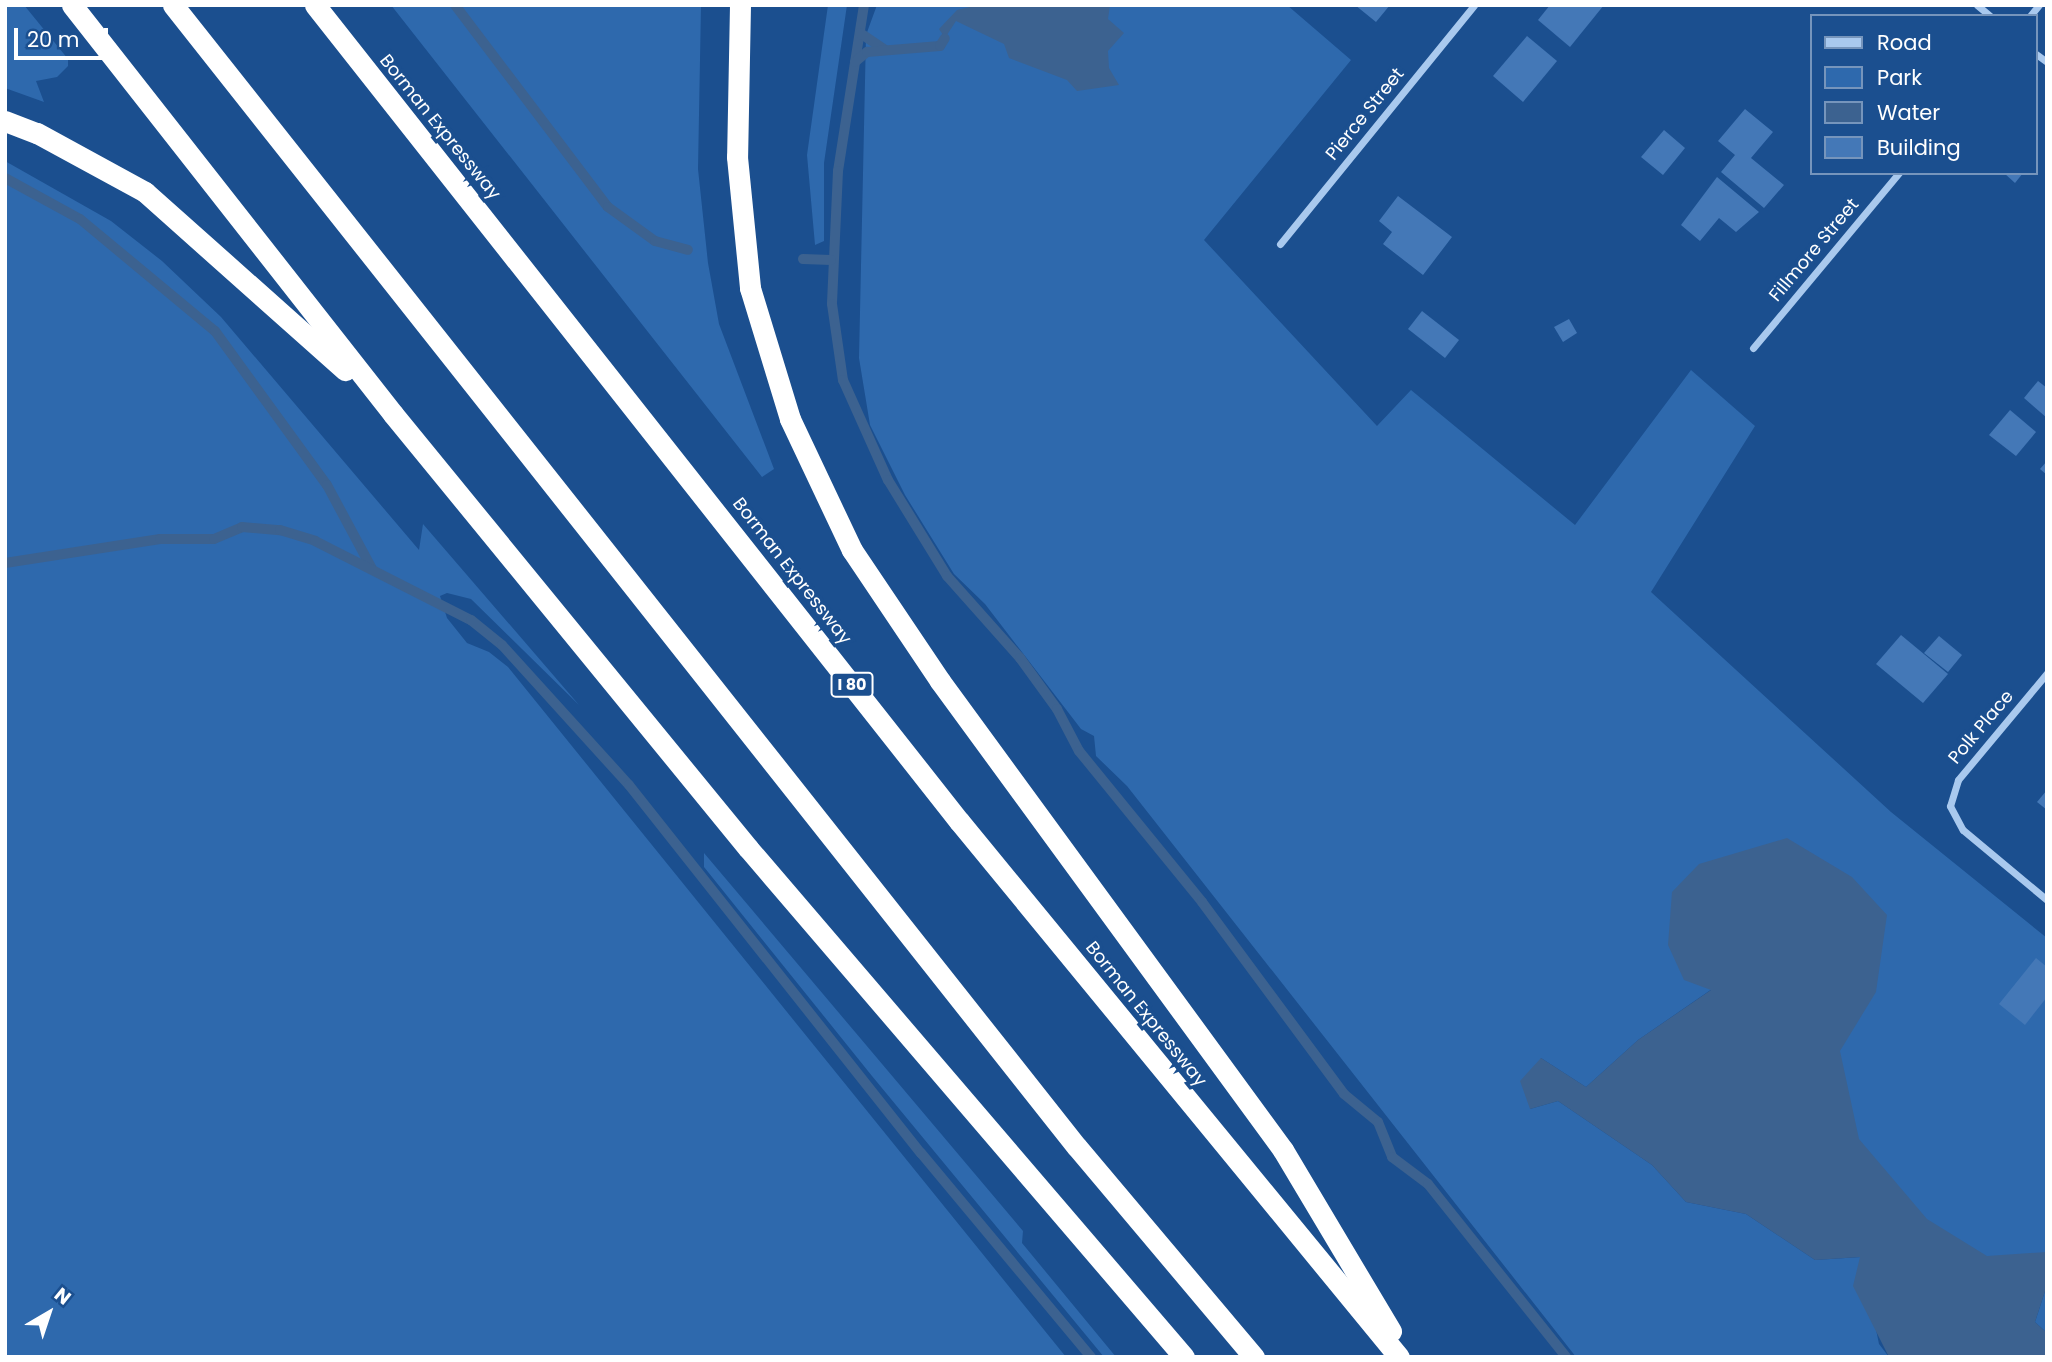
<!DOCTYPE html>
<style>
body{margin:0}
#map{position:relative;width:2052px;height:1362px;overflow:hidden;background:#1b4f8f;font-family:Poppins,sans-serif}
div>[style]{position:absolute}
.green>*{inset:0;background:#2e69ad}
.water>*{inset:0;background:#3c6290}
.stream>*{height:10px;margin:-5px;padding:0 5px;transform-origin:5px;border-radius:5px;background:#3c6290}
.building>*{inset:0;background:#4478b7}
.street>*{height:7px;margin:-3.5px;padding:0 3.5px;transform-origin:3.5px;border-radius:3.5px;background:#a9c9ee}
.highway>*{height:21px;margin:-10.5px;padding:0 10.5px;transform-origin:10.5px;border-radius:10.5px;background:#fff}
span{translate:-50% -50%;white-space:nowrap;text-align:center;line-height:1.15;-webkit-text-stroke:7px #1b4f8f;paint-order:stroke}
.shield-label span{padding:2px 5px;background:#1b4f8f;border:2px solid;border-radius:5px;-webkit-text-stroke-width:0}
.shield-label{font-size:16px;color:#fff;font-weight:700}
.street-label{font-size:18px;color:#fff}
.frame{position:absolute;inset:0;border:7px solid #fff;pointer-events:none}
.legend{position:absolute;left:1810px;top:14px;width:228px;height:161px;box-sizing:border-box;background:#1b4f8f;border:2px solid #7695bc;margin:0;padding:9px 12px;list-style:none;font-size:21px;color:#fff}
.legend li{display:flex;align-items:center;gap:14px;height:35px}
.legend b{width:35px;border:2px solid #7695bc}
.north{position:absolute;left:14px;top:1278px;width:70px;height:70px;-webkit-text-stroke:5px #1b4f8f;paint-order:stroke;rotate:39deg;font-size:19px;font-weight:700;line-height:28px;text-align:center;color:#fff}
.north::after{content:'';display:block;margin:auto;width:24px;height:32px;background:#fff;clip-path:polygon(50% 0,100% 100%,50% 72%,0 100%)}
.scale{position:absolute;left:14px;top:28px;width:94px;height:32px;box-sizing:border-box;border:4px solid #fff;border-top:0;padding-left:9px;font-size:21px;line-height:24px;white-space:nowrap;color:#fff;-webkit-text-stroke:5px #1b4f8f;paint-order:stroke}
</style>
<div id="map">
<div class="green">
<i style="clip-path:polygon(5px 5px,24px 5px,68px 59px,68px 66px,57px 77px,36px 81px,44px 102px,5px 88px)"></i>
<i style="clip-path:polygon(391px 5px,701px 5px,698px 169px,708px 263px,719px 324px,774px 469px,762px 477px)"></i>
<i style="clip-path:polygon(828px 5px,847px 5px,824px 163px,824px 241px,815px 245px,807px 155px)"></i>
<i style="clip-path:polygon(877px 5px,1287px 5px,1351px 60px,1204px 240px,1377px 426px,1411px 390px,1575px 525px,1691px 370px,1755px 426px,1651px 592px,1891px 812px,2047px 938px,2047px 1278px,1992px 1306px,1712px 989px,1638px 1040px,1586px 1087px,1541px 1058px,1530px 1109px,1558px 1101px,1652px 1165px,1686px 1202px,1746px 1214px,1815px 1260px,1861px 1257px,1879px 1344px,1889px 1357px,1576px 1357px,1127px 786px,1096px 756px,1094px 736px,1081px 729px,985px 604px,954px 574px,905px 495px,870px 425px,859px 358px,866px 35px)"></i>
<i style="clip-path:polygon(5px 161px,111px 221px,162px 261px,221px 317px,419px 550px,423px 524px,579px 705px,471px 599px,447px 593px,440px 596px,447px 618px,467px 643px,489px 652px,508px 667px,1066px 1357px,5px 1357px)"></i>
<i style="clip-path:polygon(704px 853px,1023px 1231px,1022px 1243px,1116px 1357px,1104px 1357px,872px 1076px,704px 867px)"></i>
<i style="clip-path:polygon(2047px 1285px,2047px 1333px,2035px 1322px)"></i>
</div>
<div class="water">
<i style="clip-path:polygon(978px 5px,1110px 5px,1108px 19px,1124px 33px,1108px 51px,1109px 68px,1119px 85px,1077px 91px,1067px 80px,1009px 58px,1004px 44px,956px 21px,945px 38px,939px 29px,957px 10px)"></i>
<i style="clip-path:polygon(1787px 838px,1852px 877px,1887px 915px,1876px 992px,1840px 1051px,1859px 1139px,1927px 1219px,1987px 1256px,2047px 1252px,2047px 1285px,2035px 1322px,2047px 1333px,2047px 1357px,1889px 1357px,1853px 1286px,1860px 1257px,1815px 1260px,1746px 1214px,1686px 1202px,1652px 1165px,1558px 1101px,1530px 1109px,1520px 1081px,1541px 1058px,1586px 1087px,1638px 1040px,1711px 990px,1684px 980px,1668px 945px,1672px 892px,1699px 864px)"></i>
</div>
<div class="stream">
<i style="left:455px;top:5px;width:253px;rotate:52.9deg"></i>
<i style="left:608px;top:207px;width:58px;rotate:35.9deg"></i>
<i style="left:655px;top:241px;width:34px;rotate:15deg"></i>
<i style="left:864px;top:5px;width:168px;rotate:98.9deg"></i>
<i style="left:838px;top:171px;width:133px;rotate:92.6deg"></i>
<i style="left:832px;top:304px;width:77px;rotate:81.8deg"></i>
<i style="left:843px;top:380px;width:110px;rotate:65.8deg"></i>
<i style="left:888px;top:480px;width:113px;rotate:58.4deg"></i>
<i style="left:947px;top:576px;width:110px;rotate:48.3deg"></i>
<i style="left:1020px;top:658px;width:63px;rotate:54deg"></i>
<i style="left:1057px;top:709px;width:47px;rotate:62.4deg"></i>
<i style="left:1079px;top:751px;width:195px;rotate:50.8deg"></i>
<i style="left:1202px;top:902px;width:239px;rotate:53.5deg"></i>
<i style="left:1344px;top:1094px;width:44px;rotate:39.5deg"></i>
<i style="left:1378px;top:1122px;width:38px;rotate:68deg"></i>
<i style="left:1392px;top:1157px;width:45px;rotate:36.9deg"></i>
<i style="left:1428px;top:1184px;width:221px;rotate:51.4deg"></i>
<i style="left:860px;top:33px;width:29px;rotate:34deg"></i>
<i style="left:855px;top:62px;width:16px;rotate:-40deg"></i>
<i style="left:867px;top:52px;width:73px;rotate:-4.7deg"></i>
<i style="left:940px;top:46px;width:9px;rotate:-58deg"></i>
<i style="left:5px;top:178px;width:85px;rotate:28.7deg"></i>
<i style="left:80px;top:219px;width:175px;rotate:39.7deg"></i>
<i style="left:215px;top:331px;width:190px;rotate:54deg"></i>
<i style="left:327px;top:485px;width:95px;rotate:61.8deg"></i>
<i style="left:803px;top:259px;width:28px;rotate:2deg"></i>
<i style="left:5px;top:563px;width:157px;rotate:-8.8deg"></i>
<i style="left:160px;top:539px;width:54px"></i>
<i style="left:214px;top:539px;width:30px;rotate:-23deg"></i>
<i style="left:242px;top:527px;width:38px;rotate:5deg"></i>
<i style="left:280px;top:530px;width:37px;rotate:17deg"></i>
<i style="left:315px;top:541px;width:175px;rotate:26.9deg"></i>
<i style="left:471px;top:620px;width:40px;rotate:39deg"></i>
<i style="left:502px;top:645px;width:189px;rotate:47.8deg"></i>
<i style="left:629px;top:785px;width:470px;rotate:51.6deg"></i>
<i style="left:921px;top:1153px;width:266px;rotate:50.2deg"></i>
</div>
<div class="building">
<i style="clip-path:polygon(1355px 5px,1390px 5px,1376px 22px)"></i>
<i style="clip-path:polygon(1550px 5px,1604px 5px,1570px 47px,1538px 20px)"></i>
<i style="clip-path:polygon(1527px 36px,1557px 61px,1523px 102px,1493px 76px)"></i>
<i style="clip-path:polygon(1745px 109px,1773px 132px,1751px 158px,1784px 185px,1764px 208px,1721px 172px,1735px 155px,1718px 141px)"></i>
<i style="clip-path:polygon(1664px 130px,1685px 148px,1663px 175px,1641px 157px)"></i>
<i style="clip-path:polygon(2004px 173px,2023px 173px,2015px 183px)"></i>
<i style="clip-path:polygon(1717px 177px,1759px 212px,1736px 232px,1719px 218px,1700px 241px,1681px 225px)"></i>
<i style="clip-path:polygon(1398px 196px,1452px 237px,1423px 275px,1383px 244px,1392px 232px,1379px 221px)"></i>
<i style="clip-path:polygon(1422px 311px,1459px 340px,1445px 358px,1408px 329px)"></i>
<i style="clip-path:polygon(1569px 319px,1577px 333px,1563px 342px,1554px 327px)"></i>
<i style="clip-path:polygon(2038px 381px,2047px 388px,2047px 418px,2024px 398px)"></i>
<i style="clip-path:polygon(2010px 410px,2036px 432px,2016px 456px,1989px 435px)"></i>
<i style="clip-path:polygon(2047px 461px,2047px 475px,2040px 469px)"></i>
<i style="clip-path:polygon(1901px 635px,1948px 674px,1923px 703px,1876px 664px)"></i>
<i style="clip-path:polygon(1939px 636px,1962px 655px,1948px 672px,1924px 653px)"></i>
<i style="clip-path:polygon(2047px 790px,2047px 810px,2037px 802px)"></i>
<i style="clip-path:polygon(2036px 958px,2047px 967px,2047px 997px,2025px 1025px,1999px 1004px)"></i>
</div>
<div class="street">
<i style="left:1977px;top:5px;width:17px;rotate:40deg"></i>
<i style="left:2030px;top:16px;width:14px;rotate:-51deg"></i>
<i style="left:2036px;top:54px;width:14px;rotate:36deg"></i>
<i style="left:1280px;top:244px;width:308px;rotate:-50.9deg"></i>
<i style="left:1753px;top:348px;width:228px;rotate:-50.2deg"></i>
<i style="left:2047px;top:673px;width:139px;rotate:129.8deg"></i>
<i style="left:1958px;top:780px;width:27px;rotate:107deg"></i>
<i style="left:1950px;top:806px;width:27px;rotate:62deg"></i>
<i style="left:1963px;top:830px;width:109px;rotate:39.8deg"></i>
</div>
<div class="highway">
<i style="left:72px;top:5px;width:520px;rotate:51.87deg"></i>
<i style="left:393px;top:414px;width:561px;rotate:50.72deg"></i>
<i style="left:748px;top:848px;width:670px;rotate:49.42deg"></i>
<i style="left:173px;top:5px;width:1456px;rotate:51.64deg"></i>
<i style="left:1077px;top:1147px;width:275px;rotate:49.9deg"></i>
<i style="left:315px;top:5px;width:1040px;rotate:51.72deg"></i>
<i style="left:959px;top:821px;width:693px;rotate:50.62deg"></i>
<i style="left:740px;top:5px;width:152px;rotate:91.1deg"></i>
<i style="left:737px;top:157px;width:132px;rotate:84.3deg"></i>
<i style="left:750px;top:288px;width:137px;rotate:73deg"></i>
<i style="left:790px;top:419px;width:145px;rotate:64.7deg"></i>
<i style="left:852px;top:550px;width:158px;rotate:56.1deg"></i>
<i style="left:940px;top:681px;width:581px;rotate:53.82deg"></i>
<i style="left:1283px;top:1150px;width:211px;rotate:59.2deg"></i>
<i style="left:5px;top:121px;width:34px;rotate:21deg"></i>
<i style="left:37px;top:133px;width:123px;rotate:28.6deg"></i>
<i style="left:145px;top:192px;width:268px;rotate:41.7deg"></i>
</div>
<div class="shield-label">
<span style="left:852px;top:685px">I 80</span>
</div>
<div class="street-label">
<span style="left:1365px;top:114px;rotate:-51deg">Pierce Street</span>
<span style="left:440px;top:127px;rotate:51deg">Borman Expressway</span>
<span style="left:1814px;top:250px;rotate:-50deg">Fillmore Street</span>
<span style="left:792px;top:571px;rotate:52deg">Borman Expressway</span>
<span style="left:1981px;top:727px;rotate:-50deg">Polk Place</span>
<span style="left:1146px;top:1014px;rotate:51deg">Borman Expressway</span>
</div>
<div class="frame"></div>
<ul class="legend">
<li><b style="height:9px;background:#a9c9ee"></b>Road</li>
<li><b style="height:19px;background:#2e69ad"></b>Park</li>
<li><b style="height:19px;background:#3c6290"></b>Water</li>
<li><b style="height:19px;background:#4478b7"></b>Building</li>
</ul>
<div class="north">N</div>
<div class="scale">20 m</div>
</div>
